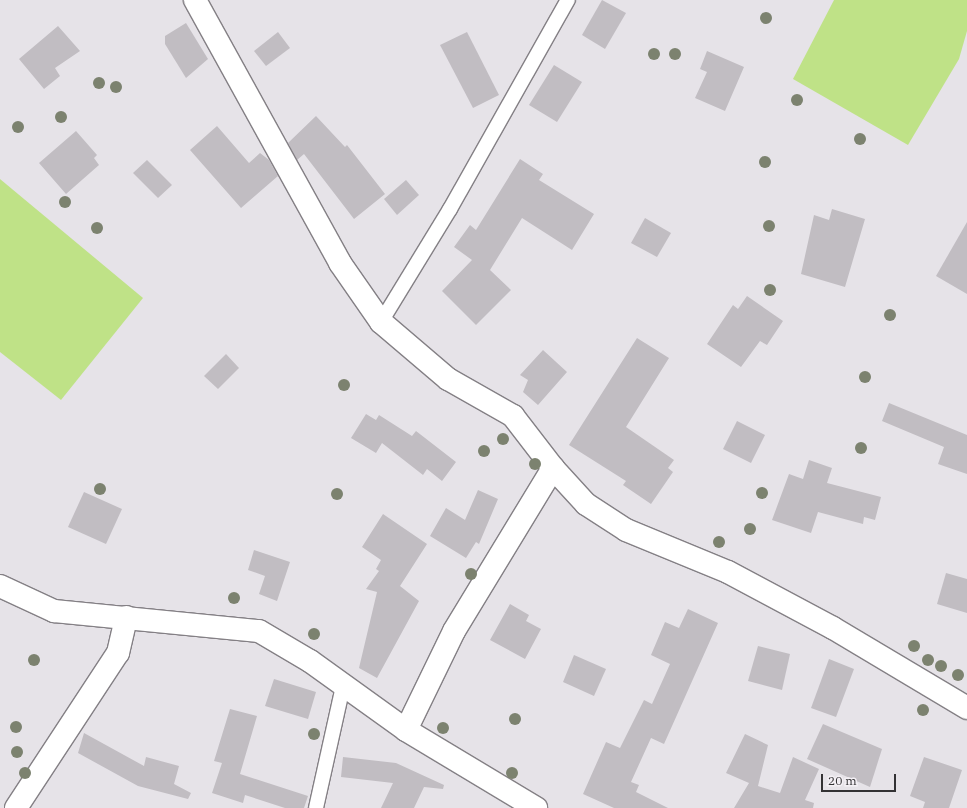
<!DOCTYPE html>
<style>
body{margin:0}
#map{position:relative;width:967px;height:808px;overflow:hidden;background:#e6e3e8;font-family:"IBM Plex Serif",serif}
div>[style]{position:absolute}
.green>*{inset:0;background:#bfe287}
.building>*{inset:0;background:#c1bdc2}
.roads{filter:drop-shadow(1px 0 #848085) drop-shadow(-1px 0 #848085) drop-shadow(0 1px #848085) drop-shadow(0 -1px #848085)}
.lane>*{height:14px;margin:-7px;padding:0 7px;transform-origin:7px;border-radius:7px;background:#fff}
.street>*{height:22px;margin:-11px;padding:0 11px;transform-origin:11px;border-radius:11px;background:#fff}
.trees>*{width:12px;height:12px;margin:-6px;border-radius:50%;background:#7c826f}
span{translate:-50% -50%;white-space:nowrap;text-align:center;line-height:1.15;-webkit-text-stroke:3.5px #f4f0f5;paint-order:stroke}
.scale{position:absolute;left:821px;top:774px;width:75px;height:18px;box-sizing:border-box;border:2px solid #333234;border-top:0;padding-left:5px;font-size:12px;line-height:14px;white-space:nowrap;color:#333234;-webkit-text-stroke:3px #f4f0f5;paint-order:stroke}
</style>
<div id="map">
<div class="green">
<i style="clip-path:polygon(834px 0,967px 0,967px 31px,959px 59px,908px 145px,793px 79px)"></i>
<i style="clip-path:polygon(0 179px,143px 298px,61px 400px,0 352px)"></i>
</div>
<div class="building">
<i style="clip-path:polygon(602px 0,626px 13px,605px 49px,582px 35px)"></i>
<i style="clip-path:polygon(186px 23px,208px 59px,186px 78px,165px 44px,165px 36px)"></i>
<i style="clip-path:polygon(58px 26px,80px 51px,55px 68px,60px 76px,44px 89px,19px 59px)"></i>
<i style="clip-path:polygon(278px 32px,290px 48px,266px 66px,254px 51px)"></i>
<i style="clip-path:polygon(467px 32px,499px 95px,473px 108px,440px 45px)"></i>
<i style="clip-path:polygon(707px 51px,744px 67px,725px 111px,695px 98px,707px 72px,700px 69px)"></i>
<i style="clip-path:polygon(554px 65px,582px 82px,557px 122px,529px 105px)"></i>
<i style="clip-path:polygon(316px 116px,345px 147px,347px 145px,385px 194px,354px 219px,304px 154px,297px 160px,288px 143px)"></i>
<i style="clip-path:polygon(217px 126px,249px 163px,260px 153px,269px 160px,278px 176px,241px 208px,190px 150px)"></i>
<i style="clip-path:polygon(76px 131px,97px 155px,94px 158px,99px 165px,66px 194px,39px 163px)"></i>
<i style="clip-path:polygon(520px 159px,543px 174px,539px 180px,594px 214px,572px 250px,522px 218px,490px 270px,511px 290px,476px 325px,442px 291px,472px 260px,454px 247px,470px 225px,476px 230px)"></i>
<i style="clip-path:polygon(147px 160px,172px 185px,158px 198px,133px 173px)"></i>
<i style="clip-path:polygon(406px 180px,419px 195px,397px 215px,384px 199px)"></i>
<i style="clip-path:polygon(832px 209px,865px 219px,845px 287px,801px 274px,814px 215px,829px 220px)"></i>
<i style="clip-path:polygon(645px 218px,671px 233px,657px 257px,631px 243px)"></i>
<i style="clip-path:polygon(967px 222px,967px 294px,936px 276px)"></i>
<i style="clip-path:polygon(747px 296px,783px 321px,767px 345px,760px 341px,741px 367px,707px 344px,733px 305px,738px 309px)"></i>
<i style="clip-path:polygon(637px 338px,669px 358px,626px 427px,674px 460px,668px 468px,673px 472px,651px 504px,623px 485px,626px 481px,569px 445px)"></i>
<i style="clip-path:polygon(543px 350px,567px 372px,538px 405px,523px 392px,528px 380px,520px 375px)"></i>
<i style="clip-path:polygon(226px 354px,239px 368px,218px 389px,204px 376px)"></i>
<i style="clip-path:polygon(889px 403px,967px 435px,967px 474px,938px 464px,944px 447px,882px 421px)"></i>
<i style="clip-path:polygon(366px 414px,376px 420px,379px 415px,412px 436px,416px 431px,456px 462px,442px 481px,427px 469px,423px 475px,382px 443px,376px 453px,351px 438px)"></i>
<i style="clip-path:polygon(737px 421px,765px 435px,751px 463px,723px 449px)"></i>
<i style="clip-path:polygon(809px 460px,832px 468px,827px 483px,881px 497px,875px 520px,864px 517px,863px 524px,818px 512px,811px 533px,772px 520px,789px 474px,803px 479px)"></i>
<i style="clip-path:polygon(478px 490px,498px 499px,479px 544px,476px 542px,466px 558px,430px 536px,446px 508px,465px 520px)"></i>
<i style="clip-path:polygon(84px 492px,122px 509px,106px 544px,68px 527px)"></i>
<i style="clip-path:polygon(383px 514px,427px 544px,400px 586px,419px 601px,377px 678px,359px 668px,377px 592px,366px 589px,379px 571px,376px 569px,381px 560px,362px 547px)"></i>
<i style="clip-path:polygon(254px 550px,290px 562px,277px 601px,259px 594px,265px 576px,248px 570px)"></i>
<i style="clip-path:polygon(946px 573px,967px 579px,967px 613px,937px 604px)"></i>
<i style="clip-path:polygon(510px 604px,529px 615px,526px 621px,541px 629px,525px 659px,490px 640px)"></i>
<i style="clip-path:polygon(688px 609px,718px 623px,664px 744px,651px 738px,631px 782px,639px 785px,636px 792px,668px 808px,614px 808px,583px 794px,606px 742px,620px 748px,644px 700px,652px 704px,670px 664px,651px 655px,665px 622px,679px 628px)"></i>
<i style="clip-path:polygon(758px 646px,790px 654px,782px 690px,748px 681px)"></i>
<i style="clip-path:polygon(574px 655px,606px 669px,594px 696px,563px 682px)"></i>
<i style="clip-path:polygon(829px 659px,854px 669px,836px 717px,811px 708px)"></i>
<i style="clip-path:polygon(274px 679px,316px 692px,308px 719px,265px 706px)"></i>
<i style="clip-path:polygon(230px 709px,257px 716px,240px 774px,308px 796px,304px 808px,285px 808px,245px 795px,243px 803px,212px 793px,222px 763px,214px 761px)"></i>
<i style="clip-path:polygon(823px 724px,882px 749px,870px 787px,807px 759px)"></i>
<i style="clip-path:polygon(84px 733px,144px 766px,146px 757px,179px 766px,174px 784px,191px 793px,188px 799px,138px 786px,78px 753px)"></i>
<i style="clip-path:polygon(745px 734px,768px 745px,758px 786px,780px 793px,793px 757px,819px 769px,805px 800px,814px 803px,813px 808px,734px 808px,749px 783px,726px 773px)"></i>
<i style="clip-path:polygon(343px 757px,396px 763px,444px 785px,443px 789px,424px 787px,414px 808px,381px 808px,393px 783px,341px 777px)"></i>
<i style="clip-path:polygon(924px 757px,962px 770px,949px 808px,923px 808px,925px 802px,910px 796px)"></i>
</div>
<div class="roads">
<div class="lane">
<i style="left:381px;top:322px;width:132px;rotate:-58.6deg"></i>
<i style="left:450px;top:209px;width:240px;rotate:-60.6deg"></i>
<i style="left:316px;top:808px;width:125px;rotate:-77.5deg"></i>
</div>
<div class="street">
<i style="left:195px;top:0;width:300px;rotate:61.1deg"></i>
<i style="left:340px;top:263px;width:72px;rotate:55.2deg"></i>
<i style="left:381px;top:322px;width:88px;rotate:40.4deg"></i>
<i style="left:448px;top:379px;width:75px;rotate:29.6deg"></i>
<i style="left:513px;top:416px;width:66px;rotate:52.4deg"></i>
<i style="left:553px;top:468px;width:49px;rotate:47.5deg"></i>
<i style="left:586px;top:504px;width:48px;rotate:33deg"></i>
<i style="left:626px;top:530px;width:110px;rotate:22.4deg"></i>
<i style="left:728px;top:572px;width:119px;rotate:28.1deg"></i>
<i style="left:833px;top:628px;width:156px;rotate:30.8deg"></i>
<i style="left:0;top:586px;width:60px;rotate:24.8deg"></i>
<i style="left:54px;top:611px;width:206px;rotate:5.6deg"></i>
<i style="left:259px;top:631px;width:59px;rotate:30.5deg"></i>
<i style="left:310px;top:661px;width:118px;rotate:35.7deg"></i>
<i style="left:406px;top:730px;width:152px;rotate:31deg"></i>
<i style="left:406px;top:730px;width:110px;rotate:-64.1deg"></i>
<i style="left:454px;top:631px;width:191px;rotate:-58.7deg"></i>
<i style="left:16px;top:808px;width:186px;rotate:-56.7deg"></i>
<i style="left:118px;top:653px;width:37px;rotate:-77deg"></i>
</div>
</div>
<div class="trees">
<i style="left:766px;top:18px"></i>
<i style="left:654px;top:54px"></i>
<i style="left:675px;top:54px"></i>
<i style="left:99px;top:83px"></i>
<i style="left:116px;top:87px"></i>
<i style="left:797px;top:100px"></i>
<i style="left:61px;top:117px"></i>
<i style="left:18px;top:127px"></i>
<i style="left:860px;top:139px"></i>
<i style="left:765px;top:162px"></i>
<i style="left:65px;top:202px"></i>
<i style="left:769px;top:226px"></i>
<i style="left:97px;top:228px"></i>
<i style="left:770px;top:290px"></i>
<i style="left:890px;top:315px"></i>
<i style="left:865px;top:377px"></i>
<i style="left:344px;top:385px"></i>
<i style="left:503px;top:439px"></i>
<i style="left:861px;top:448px"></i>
<i style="left:484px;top:451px"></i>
<i style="left:535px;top:464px"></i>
<i style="left:100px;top:489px"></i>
<i style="left:762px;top:493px"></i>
<i style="left:337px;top:494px"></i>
<i style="left:750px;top:529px"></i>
<i style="left:719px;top:542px"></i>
<i style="left:471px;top:574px"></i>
<i style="left:234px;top:598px"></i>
<i style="left:314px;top:634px"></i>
<i style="left:914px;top:646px"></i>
<i style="left:34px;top:660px"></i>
<i style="left:928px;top:660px"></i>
<i style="left:941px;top:666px"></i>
<i style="left:958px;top:675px"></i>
<i style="left:923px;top:710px"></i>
<i style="left:515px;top:719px"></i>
<i style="left:16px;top:727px"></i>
<i style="left:443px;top:728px"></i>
<i style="left:314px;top:734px"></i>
<i style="left:17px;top:752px"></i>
<i style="left:25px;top:773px"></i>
<i style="left:512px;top:773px"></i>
</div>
<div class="scale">20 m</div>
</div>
